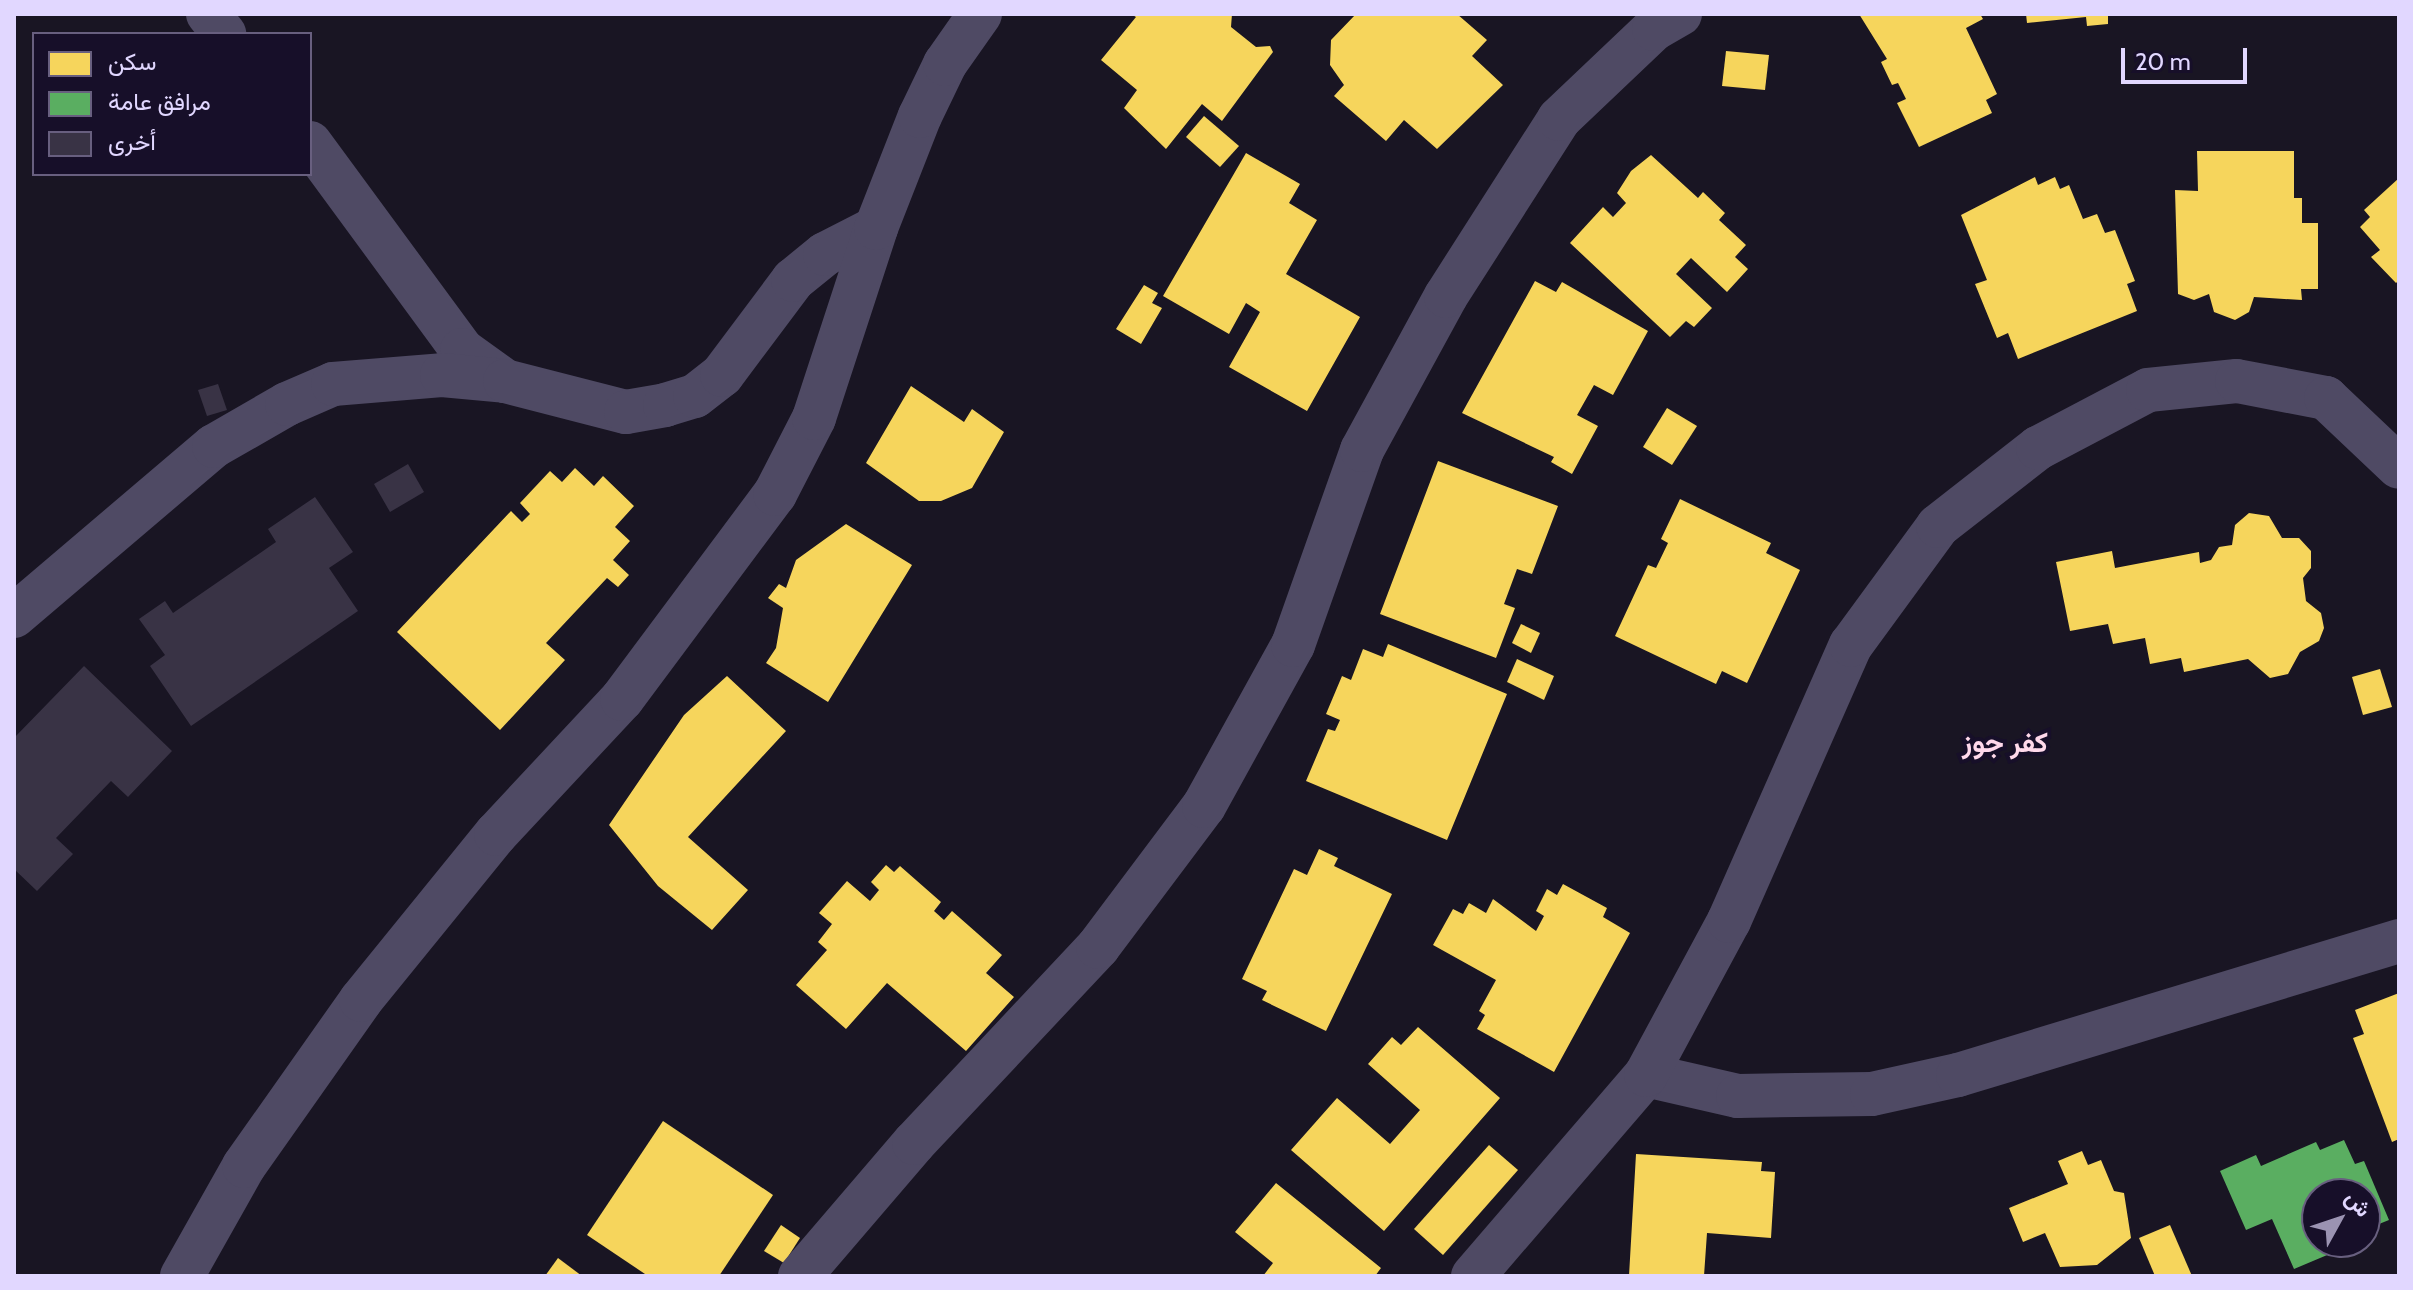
<!DOCTYPE html>
<meta charset="utf-8">
<style>
body{margin:0}
#map{position:relative;width:2413px;height:1290px;overflow:hidden;background:#191523;font-family:Cabin,Vazirmatn,sans-serif}
div>[style]{position:absolute}
.homes>*{inset:0;background:#f6d55c}
.public>*{inset:0;background:#5aae61}
.building>*{inset:0;background:#393345}
.minor>*{height:44px;margin:-22px;padding:0 22px;transform-origin:22px;border-radius:22px;background:#4f4a64}
span{translate:-50% -50%;white-space:nowrap;text-align:center;line-height:1.15;-webkit-text-stroke:8px #170f29;paint-order:stroke}
.quarter-label{font-size:28px;color:#ffd9eb;font-weight:700}
.frame{position:absolute;inset:0;border:16px solid #e1d7ff;pointer-events:none}
.legend{position:absolute;left:32px;top:32px;width:280px;height:144px;box-sizing:border-box;background:#170f29;border:2px solid #685f7f;margin:0;padding:10px 14px;list-style:none;font-size:24px;color:#e1d7ff}
.legend li{display:flex;align-items:center;gap:16px;height:40px}
.legend b{width:40px;border:2px solid #685f7f}
.north{position:absolute;left:2301px;top:1178px;width:80px;height:80px;box-sizing:border-box;background:#170f29;border:2px solid #685f7f;border-radius:50%;rotate:50deg;font-size:22px;font-weight:700;line-height:32px;text-align:center;color:#e1d7ff}
.north::after{content:'';display:block;margin:auto;width:28px;height:36px;background:#9b93b2;clip-path:polygon(50% 0,100% 100%,50% 72%,0 100%)}
.scale{position:absolute;left:2121px;top:48px;width:126px;height:36px;box-sizing:border-box;border:4px solid #e1d7ff;border-top:0;padding-left:10px;font-size:24px;line-height:28px;white-space:nowrap;color:#e1d7ff;-webkit-text-stroke:6px #170f29;paint-order:stroke}
</style>
<div id="map">
<div class="homes">
<i style="clip-path:polygon(1131px 14px,1232px 14px,1231px 27px,1256px 47px,1270px 46px,1273px 52px,1222px 121px,1202px 104px,1166px 149px,1124px 108px,1137px 90px,1101px 60px,1136px 17px)"></i>
<i style="clip-path:polygon(1356px 14px,1457px 14px,1487px 40px,1472px 56px,1503px 85px,1437px 149px,1404px 120px,1386px 141px,1334px 96px,1344px 85px,1330px 65px,1331px 40px)"></i>
<i style="clip-path:polygon(1859px 14px,1980px 14px,1983px 19px,1966px 28px,1997px 94px,1986px 100px,1992px 113px,1919px 147px,1897px 103px,1906px 99px,1898px 83px,1892px 85px,1881px 62px,1887px 59px)"></i>
<i style="clip-path:polygon(2026px 14px,2108px 14px,2108px 24px,2087px 26px,2086px 17px,2027px 23px)"></i>
<i style="clip-path:polygon(1726px 51px,1769px 55px,1765px 90px,1722px 86px)"></i>
<i style="clip-path:polygon(1204px 116px,1239px 146px,1220px 167px,1186px 137px)"></i>
<i style="clip-path:polygon(2197px 151px,2294px 151px,2294px 198px,2302px 198px,2302px 223px,2318px 223px,2318px 289px,2301px 289px,2302px 300px,2254px 297px,2249px 312px,2235px 320px,2214px 312px,2209px 294px,2194px 300px,2178px 294px,2175px 190px,2198px 191px)"></i>
<i style="clip-path:polygon(1246px 153px,1300px 184px,1289px 203px,1317px 220px,1286px 274px,1360px 317px,1307px 411px,1229px 367px,1260px 312px,1246px 303px,1229px 334px,1163px 296px)"></i>
<i style="clip-path:polygon(1651px 155px,1698px 198px,1703px 192px,1725px 213px,1719px 220px,1746px 245px,1735px 257px,1748px 269px,1727px 292px,1691px 258px,1676px 274px,1712px 308px,1694px 327px,1686px 321px,1670px 337px,1570px 243px,1603px 207px,1613px 217px,1626px 203px,1617px 193px,1631px 171px)"></i>
<i style="clip-path:polygon(2035px 177px,2038px 185px,2055px 177px,2060px 189px,2069px 185px,2083px 219px,2097px 214px,2105px 233px,2115px 230px,2135px 281px,2127px 284px,2137px 311px,2018px 359px,2008px 333px,1997px 338px,1975px 284px,1987px 280px,1961px 215px)"></i>
<i style="clip-path:polygon(2399px 178px,2399px 280px,2396px 283px,2371px 257px,2380px 250px,2360px 227px,2370px 217px,2364px 210px)"></i>
<i style="clip-path:polygon(1535px 281px,1556px 292px,1562px 282px,1648px 331px,1613px 395px,1594px 385px,1577px 415px,1598px 426px,1572px 474px,1551px 462px,1554px 457px,1462px 413px)"></i>
<i style="clip-path:polygon(1144px 285px,1158px 293px,1152px 303px,1162px 308px,1141px 344px,1116px 329px)"></i>
<i style="clip-path:polygon(911px 386px,964px 422px,972px 409px,1004px 432px,972px 488px,941px 501px,919px 501px,866px 463px)"></i>
<i style="clip-path:polygon(1667px 408px,1697px 426px,1672px 465px,1643px 447px)"></i>
<i style="clip-path:polygon(1438px 461px,1558px 506px,1532px 574px,1517px 569px,1504px 604px,1515px 608px,1496px 658px,1380px 614px)"></i>
<i style="clip-path:polygon(575px 468px,594px 486px,603px 476px,634px 506px,615px 527px,630px 541px,613px 560px,629px 575px,618px 587px,607px 578px,546px 643px,565px 660px,500px 730px,397px 632px,511px 511px,522px 522px,530px 514px,520px 503px,550px 471px,562px 482px)"></i>
<i style="clip-path:polygon(1680px 499px,1771px 543px,1766px 553px,1800px 570px,1747px 683px,1722px 671px,1716px 684px,1615px 636px,1648px 565px,1656px 568px,1668px 543px,1661px 539px)"></i>
<i style="clip-path:polygon(2249px 513px,2269px 516px,2282px 538px,2299px 538px,2311px 551px,2311px 568px,2303px 578px,2306px 601px,2321px 613px,2324px 628px,2319px 641px,2300px 652px,2288px 674px,2270px 678px,2248px 659px,2184px 672px,2181px 658px,2150px 664px,2145px 638px,2113px 644px,2108px 624px,2070px 631px,2056px 562px,2112px 551px,2115px 568px,2199px 552px,2200px 563px,2211px 560px,2219px 547px,2232px 545px,2235px 525px)"></i>
<i style="clip-path:polygon(846px 524px,912px 565px,828px 702px,766px 663px,776px 648px,783px 608px,768px 598px,779px 584px,786px 588px,796px 560px)"></i>
<i style="clip-path:polygon(1521px 624px,1540px 633px,1531px 653px,1512px 643px)"></i>
<i style="clip-path:polygon(1388px 644px,1507px 694px,1447px 840px,1306px 781px,1328px 729px,1335px 731px,1340px 720px,1326px 714px,1342px 676px,1351px 680px,1363px 649px,1383px 657px)"></i>
<i style="clip-path:polygon(1517px 659px,1554px 676px,1544px 700px,1507px 682px)"></i>
<i style="clip-path:polygon(2380px 669px,2392px 707px,2363px 715px,2352px 677px)"></i>
<i style="clip-path:polygon(727px 676px,786px 731px,688px 837px,748px 890px,712px 930px,658px 886px,609px 825px,684px 715px)"></i>
<i style="clip-path:polygon(1319px 849px,1338px 858px,1334px 866px,1392px 894px,1326px 1031px,1262px 1000px,1267px 991px,1242px 979px,1294px 869px,1307px 875px)"></i>
<i style="clip-path:polygon(886px 865px,894px 872px,900px 866px,941px 902px,934px 911px,944px 920px,952px 911px,1002px 955px,986px 973px,1014px 997px,966px 1051px,887px 983px,846px 1029px,796px 985px,827px 950px,818px 942px,832px 924px,819px 913px,847px 881px,870px 901px,879px 890px,871px 882px)"></i>
<i style="clip-path:polygon(1563px 884px,1607px 908px,1603px 917px,1630px 933px,1554px 1072px,1477px 1029px,1485px 1015px,1479px 1011px,1496px 980px,1433px 945px,1453px 909px,1463px 914px,1469px 903px,1486px 913px,1493px 899px,1536px 931px,1544px 916px,1536px 911px,1547px 889px,1557px 895px)"></i>
<i style="clip-path:polygon(2399px 993px,2399px 1139px,2392px 1142px,2353px 1038px,2364px 1034px,2355px 1010px)"></i>
<i style="clip-path:polygon(1418px 1027px,1500px 1098px,1384px 1231px,1291px 1150px,1337px 1098px,1390px 1144px,1420px 1110px,1368px 1064px,1392px 1037px,1401px 1045px)"></i>
<i style="clip-path:polygon(663px 1121px,773px 1195px,719px 1276px,648px 1276px,587px 1235px)"></i>
<i style="clip-path:polygon(1489px 1145px,1518px 1170px,1443px 1255px,1414px 1229px)"></i>
<i style="clip-path:polygon(2082px 1151px,2088px 1165px,2101px 1160px,2114px 1191px,2124px 1193px,2131px 1238px,2097px 1265px,2060px 1267px,2045px 1233px,2023px 1242px,2009px 1208px,2068px 1184px,2058px 1161px)"></i>
<i style="clip-path:polygon(1636px 1154px,1762px 1162px,1761px 1171px,1775px 1172px,1771px 1238px,1707px 1233px,1704px 1276px,1629px 1276px)"></i>
<i style="clip-path:polygon(1276px 1183px,1381px 1268px,1375px 1276px,1263px 1276px,1273px 1263px,1235px 1232px)"></i>
<i style="clip-path:polygon(781px 1225px,800px 1238px,784px 1263px,764px 1251px)"></i>
<i style="clip-path:polygon(2170px 1225px,2192px 1276px,2155px 1276px,2139px 1238px)"></i>
<i style="clip-path:polygon(558px 1258px,582px 1276px,545px 1276px)"></i>
</div>
<div class="public">
<i style="clip-path:polygon(2344px 1140px,2355px 1164px,2364px 1161px,2389px 1220px,2374px 1226px,2377px 1234px,2365px 1239px,2365px 1194px,2317px 1194px,2317px 1242px,2358px 1242px,2294px 1269px,2272px 1219px,2246px 1230px,2220px 1171px,2256px 1155px,2261px 1166px,2316px 1142px,2320px 1150px)"></i>
</div>
<div class="building">
<i style="clip-path:polygon(218px 384px,227px 410px,207px 416px,198px 390px)"></i>
<i style="clip-path:polygon(408px 464px,424px 492px,390px 512px,374px 484px)"></i>
<i style="clip-path:polygon(315px 497px,353px 552px,329px 568px,358px 611px,191px 726px,150px 666px,165px 655px,139px 619px,165px 601px,173px 613px,276px 542px,268px 529px)"></i>
<i style="clip-path:polygon(84px 666px,172px 751px,128px 797px,111px 781px,56px 838px,73px 854px,37px 891px,14px 869px,14px 738px)"></i>
</div>
<div class="minor">
<i style="left:208px;top:14px;width:26px;rotate:51deg"></i>
<i style="left:310px;top:143px;width:257px;rotate:53.7deg"></i>
<i style="left:462px;top:350px;width:53px;rotate:35.8deg"></i>
<i style="left:14px;top:616px;width:262px;rotate:-40.4deg"></i>
<i style="left:214px;top:446px;width:84px;rotate:-29.9deg"></i>
<i style="left:287px;top:404px;width:50px;rotate:-23.5deg"></i>
<i style="left:333px;top:384px;width:109px;rotate:-4.7deg"></i>
<i style="left:442px;top:375px;width:63px;rotate:5.4deg"></i>
<i style="left:505px;top:381px;width:125px;rotate:14.4deg"></i>
<i style="left:626px;top:412px;width:40px;rotate:-10deg"></i>
<i style="left:665px;top:405px;width:31px;rotate:-17deg"></i>
<i style="left:695px;top:396px;width:34px;rotate:-38deg"></i>
<i style="left:722px;top:375px;width:119px;rotate:-53.2deg"></i>
<i style="left:793px;top:280px;width:41px;rotate:-39.1deg"></i>
<i style="left:825px;top:254px;width:57px;rotate:-27deg"></i>
<i style="left:1646px;top:1075px;width:94px;rotate:12.9deg"></i>
<i style="left:1738px;top:1096px;width:134px;rotate:-0.9deg"></i>
<i style="left:1872px;top:1094px;width:88px;rotate:-12.5deg"></i>
<i style="left:1958px;top:1075px;width:461px;rotate:-16.9deg"></i>
<i style="left:182px;top:1276px;width:126px;rotate:-60.6deg"></i>
<i style="left:244px;top:1166px;width:203px;rotate:-54.8deg"></i>
<i style="left:361px;top:1000px;width:214px;rotate:-50.9deg"></i>
<i style="left:496px;top:834px;width:185px;rotate:-47deg"></i>
<i style="left:622px;top:699px;width:256px;rotate:-53.3deg"></i>
<i style="left:775px;top:494px;width:85px;rotate:-62.8deg"></i>
<i style="left:814px;top:418px;width:200px;rotate:-71.9deg"></i>
<i style="left:876px;top:228px;width:120px;rotate:-68.6deg"></i>
<i style="left:920px;top:116px;width:58px;rotate:-64.3deg"></i>
<i style="left:945px;top:64px;width:61px;rotate:-55deg"></i>
<i style="left:800px;top:1276px;width:175px;rotate:-49.4deg"></i>
<i style="left:914px;top:1143px;width:269px;rotate:-46.8deg"></i>
<i style="left:1098px;top:947px;width:176px;rotate:-53.1deg"></i>
<i style="left:1204px;top:806px;width:184px;rotate:-61.1deg"></i>
<i style="left:1293px;top:645px;width:207px;rotate:-70.5deg"></i>
<i style="left:1362px;top:450px;width:175px;rotate:-61.4deg"></i>
<i style="left:1446px;top:296px;width:210px;rotate:-57.4deg"></i>
<i style="left:1559px;top:119px;width:131px;rotate:-43.5deg"></i>
<i style="left:1654px;top:29px;width:30px;rotate:-30deg"></i>
<i style="left:1473px;top:1276px;width:265px;rotate:-49.3deg"></i>
<i style="left:1646px;top:1075px;width:175px;rotate:-61.7deg"></i>
<i style="left:1729px;top:921px;width:302px;rotate:-66.2deg"></i>
<i style="left:1851px;top:645px;width:147px;rotate:-53.8deg"></i>
<i style="left:1938px;top:526px;width:127px;rotate:-38deg"></i>
<i style="left:2038px;top:448px;width:124px;rotate:-27.8deg"></i>
<i style="left:2148px;top:390px;width:89px;rotate:-5.8deg"></i>
<i style="left:2237px;top:381px;width:91px;rotate:10.8deg"></i>
<i style="left:2326px;top:398px;width:100px;rotate:43.4deg"></i>
</div>
<div class="quarter-label">
<span style="left:2005px;top:742px">كفر جوز</span>
</div>
<div class="frame"></div>
<ul class="legend">
<li><b style="height:22px;background:#f6d55c"></b>سكن</li>
<li><b style="height:22px;background:#5aae61"></b>مرافق عامة</li>
<li><b style="height:22px;background:#393345"></b>أخرى</li>
</ul>
<div class="north">ش</div>
<div class="scale">20 m</div>
</div>
